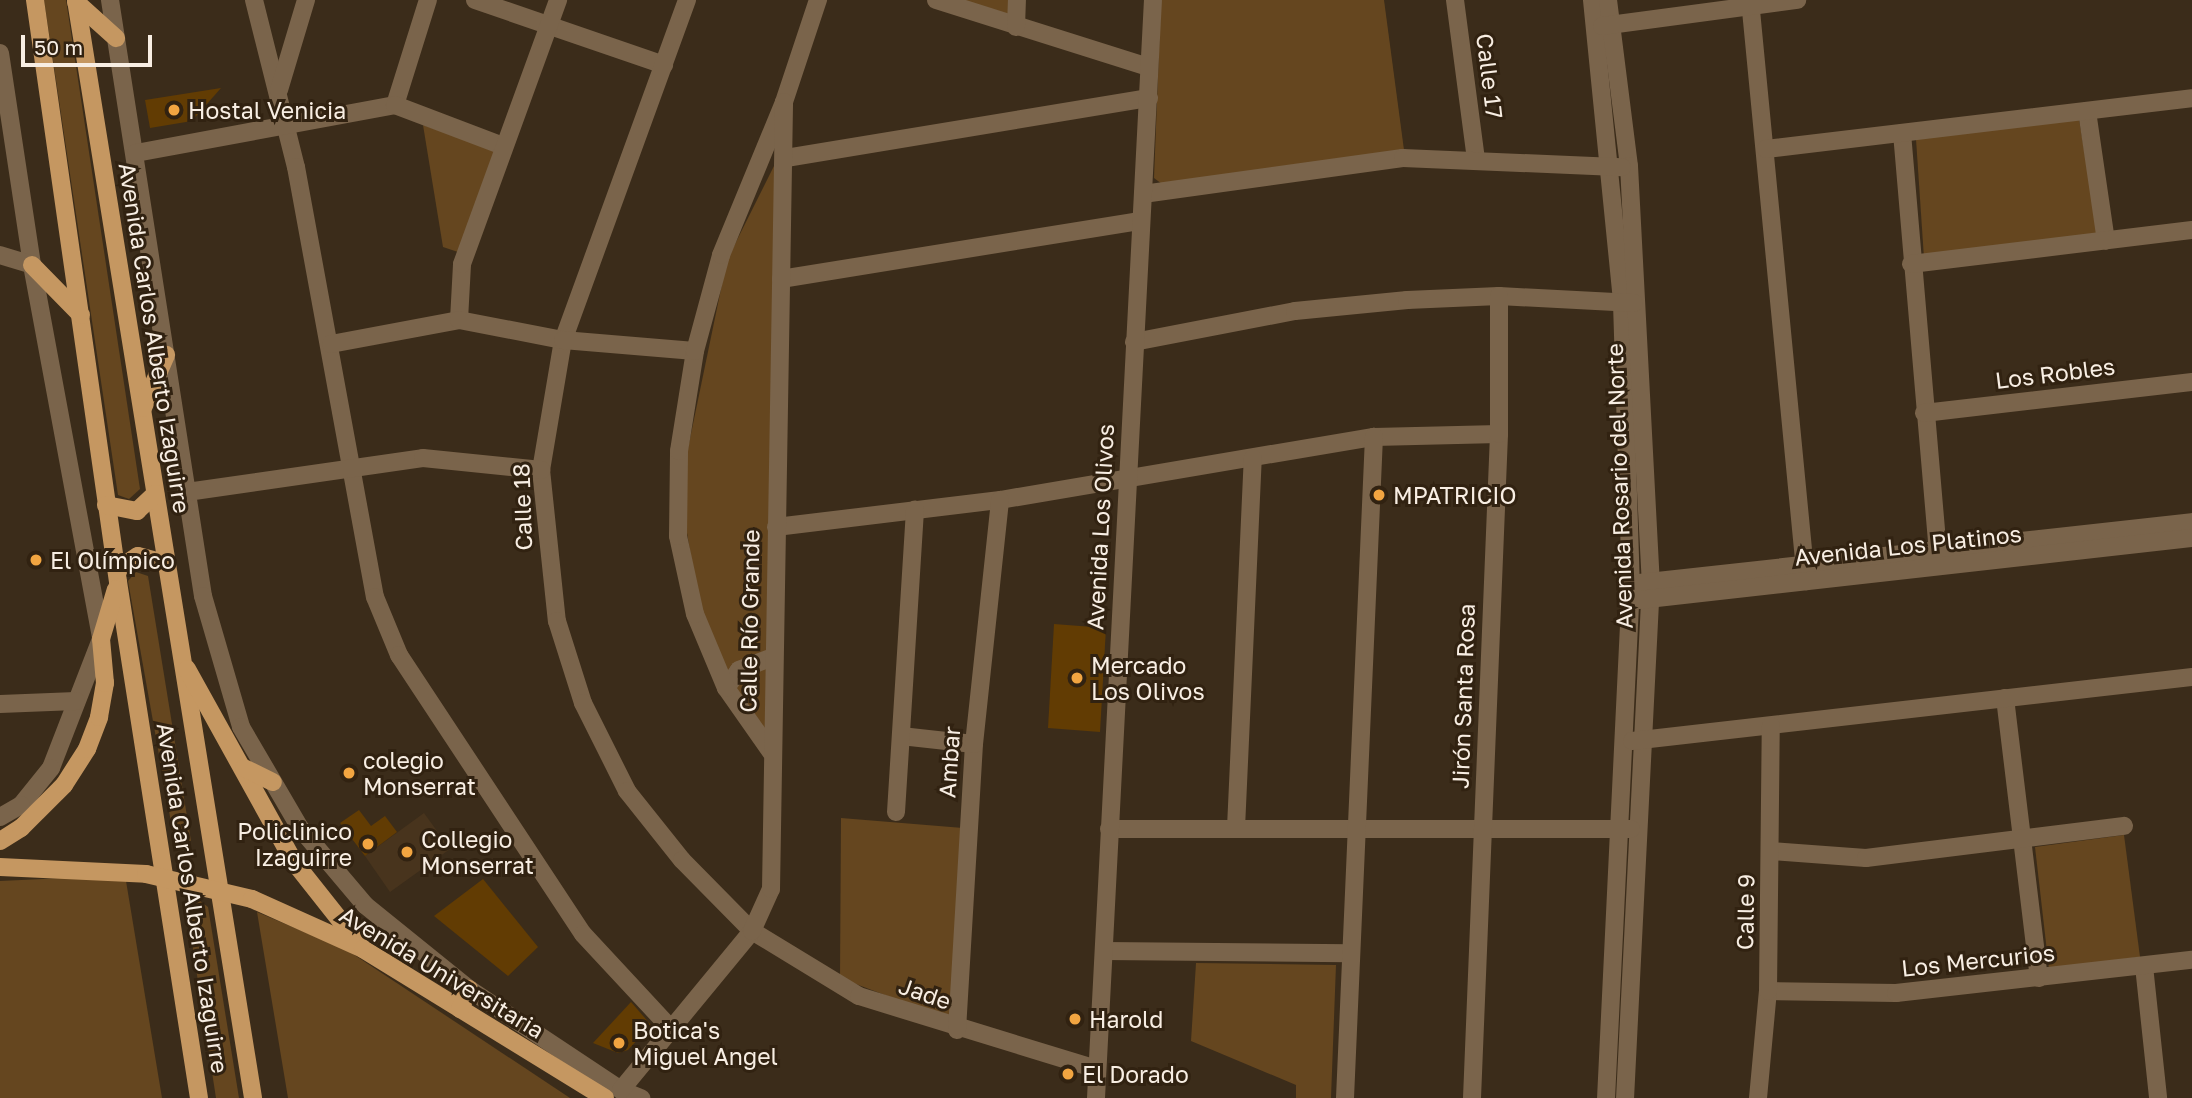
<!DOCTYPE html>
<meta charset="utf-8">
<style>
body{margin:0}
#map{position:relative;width:2192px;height:1098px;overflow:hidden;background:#3b2c1a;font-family:"Golos Text",sans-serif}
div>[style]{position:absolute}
.built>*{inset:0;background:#48341d}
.green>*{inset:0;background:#65461f}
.building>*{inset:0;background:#623c03}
.minor>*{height:18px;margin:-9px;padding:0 9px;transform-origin:9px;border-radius:9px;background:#7a644b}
.major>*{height:18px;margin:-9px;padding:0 9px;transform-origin:9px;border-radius:9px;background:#c59761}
.dots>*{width:19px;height:19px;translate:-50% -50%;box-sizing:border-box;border:4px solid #312211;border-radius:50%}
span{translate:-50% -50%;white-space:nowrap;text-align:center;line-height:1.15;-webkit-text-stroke:6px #312211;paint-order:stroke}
.street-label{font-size:23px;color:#f8eee3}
.poi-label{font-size:23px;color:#f8eee3}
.left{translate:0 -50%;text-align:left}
.right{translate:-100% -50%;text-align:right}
.scale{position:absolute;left:21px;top:35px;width:131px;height:32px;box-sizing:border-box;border:4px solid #f8eee3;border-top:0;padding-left:9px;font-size:21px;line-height:24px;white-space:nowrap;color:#f8eee3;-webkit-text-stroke:5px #312211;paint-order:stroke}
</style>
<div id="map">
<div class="built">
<i style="clip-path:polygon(424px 813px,450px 849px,390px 892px,365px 856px)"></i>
</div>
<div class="green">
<i style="clip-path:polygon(44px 0,66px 0,140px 489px,129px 499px,118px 495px)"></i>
<i style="clip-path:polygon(957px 0,1014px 0,1012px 19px)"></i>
<i style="clip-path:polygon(1161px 0,1384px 0,1404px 150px,1166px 187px,1154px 178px)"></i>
<i style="clip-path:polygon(2079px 119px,2098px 234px,1924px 258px,1916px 139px)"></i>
<i style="clip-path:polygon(423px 125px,497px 151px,458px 252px,443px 247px)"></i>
<i style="clip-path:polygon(780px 154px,766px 731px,728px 677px,700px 610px,686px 527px,687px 453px,727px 260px)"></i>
<i style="clip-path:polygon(136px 572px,148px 576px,191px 841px,174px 839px,128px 581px)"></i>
<i style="clip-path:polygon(841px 818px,963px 828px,951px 1020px,840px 978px)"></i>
<i style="clip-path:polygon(2124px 835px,2140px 957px,2049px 969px,2035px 847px)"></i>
<i style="clip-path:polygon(64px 878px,126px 881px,162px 1098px,0 1098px,0 881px)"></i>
<i style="clip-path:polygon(196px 898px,208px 907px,239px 1098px,216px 1098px,187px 910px)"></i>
<i style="clip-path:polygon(257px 912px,347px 950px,570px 1098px,288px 1098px)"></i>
<i style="clip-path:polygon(1196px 963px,1336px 965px,1331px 1098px,1296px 1098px,1296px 1085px,1191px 1041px)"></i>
</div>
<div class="building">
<i style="clip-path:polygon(221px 88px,192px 121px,150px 128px,145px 100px)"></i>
<i style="clip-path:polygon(1054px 624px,1106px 628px,1100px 732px,1048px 728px)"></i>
<i style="clip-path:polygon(359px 810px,371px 826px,385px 816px,397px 832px,365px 856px,340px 823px)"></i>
<i style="clip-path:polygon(483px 879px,538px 947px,508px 976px,434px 916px)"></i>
<i style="clip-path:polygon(631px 1002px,651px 1025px,628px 1050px,618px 1053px,593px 1043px)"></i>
</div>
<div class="minor">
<i style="left:110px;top:0;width:603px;rotate:81.13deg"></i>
<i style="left:203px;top:596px;width:136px;rotate:73.8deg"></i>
<i style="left:241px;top:727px;width:117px;rotate:59.7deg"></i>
<i style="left:300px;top:828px;width:101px;rotate:49.8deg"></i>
<i style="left:365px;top:905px;width:134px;rotate:38.9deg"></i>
<i style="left:469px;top:989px;width:182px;rotate:33.6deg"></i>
<i style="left:621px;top:1090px;width:22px;rotate:22deg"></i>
<i style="left:254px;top:0;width:172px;rotate:75.9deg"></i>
<i style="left:296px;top:167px;width:437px;rotate:79.6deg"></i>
<i style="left:375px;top:597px;width:63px;rotate:67.5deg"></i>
<i style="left:399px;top:655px;width:334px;rotate:56.6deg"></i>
<i style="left:583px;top:934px;width:132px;rotate:47.1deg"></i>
<i style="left:475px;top:0;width:200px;rotate:19deg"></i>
<i style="left:687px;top:0;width:362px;rotate:110deg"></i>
<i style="left:563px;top:340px;width:132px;rotate:99.6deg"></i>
<i style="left:541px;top:470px;width:152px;rotate:84deg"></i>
<i style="left:557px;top:621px;width:86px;rotate:72.4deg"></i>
<i style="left:583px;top:703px;width:98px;rotate:63.4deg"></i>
<i style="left:627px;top:791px;width:88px;rotate:51.4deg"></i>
<i style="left:682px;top:860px;width:100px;rotate:45.4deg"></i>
<i style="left:752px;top:931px;width:125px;rotate:31.3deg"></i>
<i style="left:859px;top:996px;width:249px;rotate:17.1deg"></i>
<i style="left:936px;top:0;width:223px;rotate:17.5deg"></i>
<i style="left:1455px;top:0;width:160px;rotate:82.5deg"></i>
<i style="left:1592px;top:0;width:304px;rotate:84.3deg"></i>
<i style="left:1622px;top:303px;width:281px;rotate:88.2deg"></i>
<i style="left:1631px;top:584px;width:515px;rotate:92.78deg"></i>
<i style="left:1608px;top:0;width:167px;rotate:82.8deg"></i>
<i style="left:1629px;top:166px;width:417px;rotate:87deg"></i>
<i style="left:1651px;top:582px;width:517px;rotate:92.88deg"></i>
<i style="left:1750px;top:0;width:584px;rotate:84.49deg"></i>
<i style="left:1602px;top:26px;width:197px;rotate:-7.6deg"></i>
<i style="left:1016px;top:27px;width:27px;rotate:-88deg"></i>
<i style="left:0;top:53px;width:214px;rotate:81.4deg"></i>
<i style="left:32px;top:265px;width:380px;rotate:79.5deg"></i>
<i style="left:101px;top:639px;width:138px;rotate:111.2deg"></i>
<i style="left:51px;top:768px;width:48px;rotate:129deg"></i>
<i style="left:21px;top:805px;width:24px;rotate:150deg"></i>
<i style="left:279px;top:90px;width:94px;rotate:-73.3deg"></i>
<i style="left:395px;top:105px;width:110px;rotate:-72.6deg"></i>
<i style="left:2087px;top:111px;width:131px;rotate:81.7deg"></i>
<i style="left:1902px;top:133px;width:420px;rotate:85.1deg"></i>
<i style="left:1766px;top:149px;width:429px;rotate:-6.8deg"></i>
<i style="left:136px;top:153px;width:263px;rotate:-10.5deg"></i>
<i style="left:395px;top:105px;width:116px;rotate:20.8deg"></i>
<i style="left:786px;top:158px;width:368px;rotate:-9.4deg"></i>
<i style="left:1143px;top:194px;width:262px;rotate:-7.9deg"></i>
<i style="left:1403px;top:158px;width:219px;rotate:2.4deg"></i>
<i style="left:0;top:255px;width:34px;rotate:17deg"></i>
<i style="left:1911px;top:264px;width:283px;rotate:-6.9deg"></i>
<i style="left:781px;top:279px;width:364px;rotate:-9.2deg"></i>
<i style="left:459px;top:320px;width:56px;rotate:-86.9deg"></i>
<i style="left:462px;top:264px;width:281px;rotate:-70deg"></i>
<i style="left:1134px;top:342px;width:164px;rotate:-10.9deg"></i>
<i style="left:1295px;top:311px;width:113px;rotate:-5.6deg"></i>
<i style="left:1407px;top:300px;width:92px;rotate:-2.5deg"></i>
<i style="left:1499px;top:296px;width:135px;rotate:3deg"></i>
<i style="left:331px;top:344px;width:130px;rotate:-10.6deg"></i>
<i style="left:459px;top:320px;width:106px;rotate:10.9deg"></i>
<i style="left:563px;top:340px;width:132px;rotate:4.8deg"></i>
<i style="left:1924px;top:413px;width:270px;rotate:-6.6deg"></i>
<i style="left:187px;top:492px;width:238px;rotate:-8.2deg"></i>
<i style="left:423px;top:458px;width:119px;rotate:5.8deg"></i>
<i style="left:776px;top:527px;width:226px;rotate:-6.9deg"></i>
<i style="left:1000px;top:500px;width:379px;rotate:-9.6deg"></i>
<i style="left:1374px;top:437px;width:125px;rotate:-1.4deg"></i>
<i style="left:1639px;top:583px;width:556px;rotate:-6.29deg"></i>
<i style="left:1639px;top:600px;width:556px;rotate:-6.4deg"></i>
<i style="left:726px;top:688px;width:22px;rotate:-54deg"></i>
<i style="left:739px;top:670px;width:36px;rotate:-21deg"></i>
<i style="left:2005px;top:698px;width:282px;rotate:83.1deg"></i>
<i style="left:0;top:704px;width:76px;rotate:-2.3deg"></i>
<i style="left:901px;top:736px;width:73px;rotate:6.3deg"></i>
<i style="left:1632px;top:741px;width:564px;rotate:-6.52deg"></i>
<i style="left:771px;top:752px;width:78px;rotate:-125.1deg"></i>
<i style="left:726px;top:688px;width:80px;rotate:-112.7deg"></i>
<i style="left:695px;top:614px;width:80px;rotate:-102.3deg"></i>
<i style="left:678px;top:536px;width:85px;rotate:-89.3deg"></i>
<i style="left:679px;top:451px;width:101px;rotate:-80.9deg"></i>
<i style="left:695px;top:351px;width:99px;rotate:-74.8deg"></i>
<i style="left:721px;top:255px;width:165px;rotate:-67.6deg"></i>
<i style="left:784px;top:102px;width:108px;rotate:-71.6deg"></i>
<i style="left:896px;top:812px;width:303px;rotate:-86.4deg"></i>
<i style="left:1236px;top:828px;width:370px;rotate:-87.4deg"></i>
<i style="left:1109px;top:829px;width:522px"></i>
<i style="left:1771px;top:851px;width:95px;rotate:4.2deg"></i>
<i style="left:1866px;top:858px;width:260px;rotate:-7.1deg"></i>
<i style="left:1104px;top:951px;width:246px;rotate:0.5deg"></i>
<i style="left:2144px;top:966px;width:133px;rotate:83.9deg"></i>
<i style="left:1768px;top:991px;width:128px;rotate:0.9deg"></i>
<i style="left:1896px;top:993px;width:298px;rotate:-6.4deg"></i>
<i style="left:957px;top:1030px;width:287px;rotate:-86.6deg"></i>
<i style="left:974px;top:744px;width:245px;rotate:-83.9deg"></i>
<i style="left:621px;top:1090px;width:206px;rotate:-50.5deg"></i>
<i style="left:752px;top:931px;width:46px;rotate:-65.7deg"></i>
<i style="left:771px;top:889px;width:787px;rotate:-89.05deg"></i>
<i style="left:1096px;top:1098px;width:1099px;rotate:-87.03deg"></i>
<i style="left:1345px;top:1098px;width:662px;rotate:-87.49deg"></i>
<i style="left:1472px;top:1098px;width:665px;rotate:-87.67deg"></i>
<i style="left:1499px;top:434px;width:138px;rotate:-90deg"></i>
<i style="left:1758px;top:1098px;width:107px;rotate:-84.7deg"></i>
<i style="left:1768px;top:991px;width:265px;rotate:-89.4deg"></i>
</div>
<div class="major">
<i style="left:35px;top:0;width:588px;rotate:81.88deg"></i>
<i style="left:118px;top:582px;width:522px;rotate:81.08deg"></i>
<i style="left:76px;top:0;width:1112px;rotate:80.84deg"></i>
<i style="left:76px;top:2px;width:54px;rotate:42deg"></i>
<i style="left:32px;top:265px;width:70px;rotate:45.6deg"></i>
<i style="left:143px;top:408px;width:58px;rotate:-66.5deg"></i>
<i style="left:106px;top:505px;width:32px;rotate:11deg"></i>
<i style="left:137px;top:511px;width:25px;rotate:-43deg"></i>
<i style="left:117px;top:570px;width:25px;rotate:-34deg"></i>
<i style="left:138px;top:556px;width:27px;rotate:15deg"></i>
<i style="left:187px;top:669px;width:221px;rotate:61deg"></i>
<i style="left:294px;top:862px;width:105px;rotate:51.6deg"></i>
<i style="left:244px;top:768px;width:32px;rotate:26deg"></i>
<i style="left:0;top:841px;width:25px;rotate:-32deg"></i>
<i style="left:21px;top:828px;width:61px;rotate:-45deg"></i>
<i style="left:64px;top:785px;width:43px;rotate:-57.4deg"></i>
<i style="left:87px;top:749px;width:34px;rotate:-69deg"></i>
<i style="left:99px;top:717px;width:35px;rotate:-80deg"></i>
<i style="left:105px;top:683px;width:44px;rotate:-95.2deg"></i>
<i style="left:101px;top:639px;width:52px;rotate:-73.3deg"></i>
<i style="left:0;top:867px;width:146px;rotate:2.7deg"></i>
<i style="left:146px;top:874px;width:109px;rotate:13.3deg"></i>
<i style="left:252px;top:899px;width:122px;rotate:24.2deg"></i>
<i style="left:363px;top:949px;width:284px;rotate:31.6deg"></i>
<i style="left:460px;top:1009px;width:22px;rotate:-66deg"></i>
</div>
<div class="dots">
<i style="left:174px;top:110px;background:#f2a541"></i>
<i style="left:1379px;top:495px;background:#f2a541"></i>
<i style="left:36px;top:560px;background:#f2a541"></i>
<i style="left:1077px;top:678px;background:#f2a541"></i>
<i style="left:349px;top:773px;background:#f2a541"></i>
<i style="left:368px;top:844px;background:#f2a541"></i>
<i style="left:407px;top:852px;background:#f2a541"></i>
<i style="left:1075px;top:1019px;background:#f2a541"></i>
<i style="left:619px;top:1043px;background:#f2a541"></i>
<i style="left:1068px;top:1074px;background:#f2a541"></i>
</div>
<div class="street-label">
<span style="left:1490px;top:76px;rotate:83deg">Calle 17</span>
<span style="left:155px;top:338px;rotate:81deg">Avenida Carlos Alberto Izaguirre</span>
<span style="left:2055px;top:373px;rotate:-7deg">Los Robles</span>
<span style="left:1619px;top:486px;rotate:-92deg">Avenida Rosario del Norte</span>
<span style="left:522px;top:507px;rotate:-92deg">Calle 18</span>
<span style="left:1100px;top:527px;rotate:-87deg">Avenida Los Olivos</span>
<span style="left:1908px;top:545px;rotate:-6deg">Avenida Los Platinos</span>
<span style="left:749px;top:621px;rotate:-89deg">Calle Río Grande</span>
<span style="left:1463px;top:696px;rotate:-88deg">Jirón Santa Rosa</span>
<span style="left:949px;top:762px;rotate:-86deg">Ambar</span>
<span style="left:193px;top:898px;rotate:81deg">Avenida Carlos Alberto Izaguirre</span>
<span style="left:1745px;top:912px;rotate:-89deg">Calle 9</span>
<span style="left:1978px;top:960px;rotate:-6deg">Los Mercurios</span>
<span style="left:442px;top:972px;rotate:31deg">Avenida Universitaria</span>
<span style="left:925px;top:993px;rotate:19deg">Jade</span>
</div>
<div class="poi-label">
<span class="left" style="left:188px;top:110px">Hostal Venicia</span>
<span class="left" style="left:1393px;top:495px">MPATRICIO</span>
<span class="left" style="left:50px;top:560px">El Olímpico</span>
<span class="left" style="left:1091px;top:678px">Mercado<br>Los Olivos</span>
<span class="left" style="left:363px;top:773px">colegio<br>Monserrat</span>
<span class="right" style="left:352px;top:844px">Policlinico<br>Izaguirre</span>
<span class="left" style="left:421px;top:852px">Collegio<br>Monserrat</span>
<span class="left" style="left:1089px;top:1019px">Harold</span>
<span class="left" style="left:633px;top:1043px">Botica's<br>Miguel Angel</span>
<span class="left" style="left:1082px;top:1074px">El Dorado</span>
</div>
<div class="scale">50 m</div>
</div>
